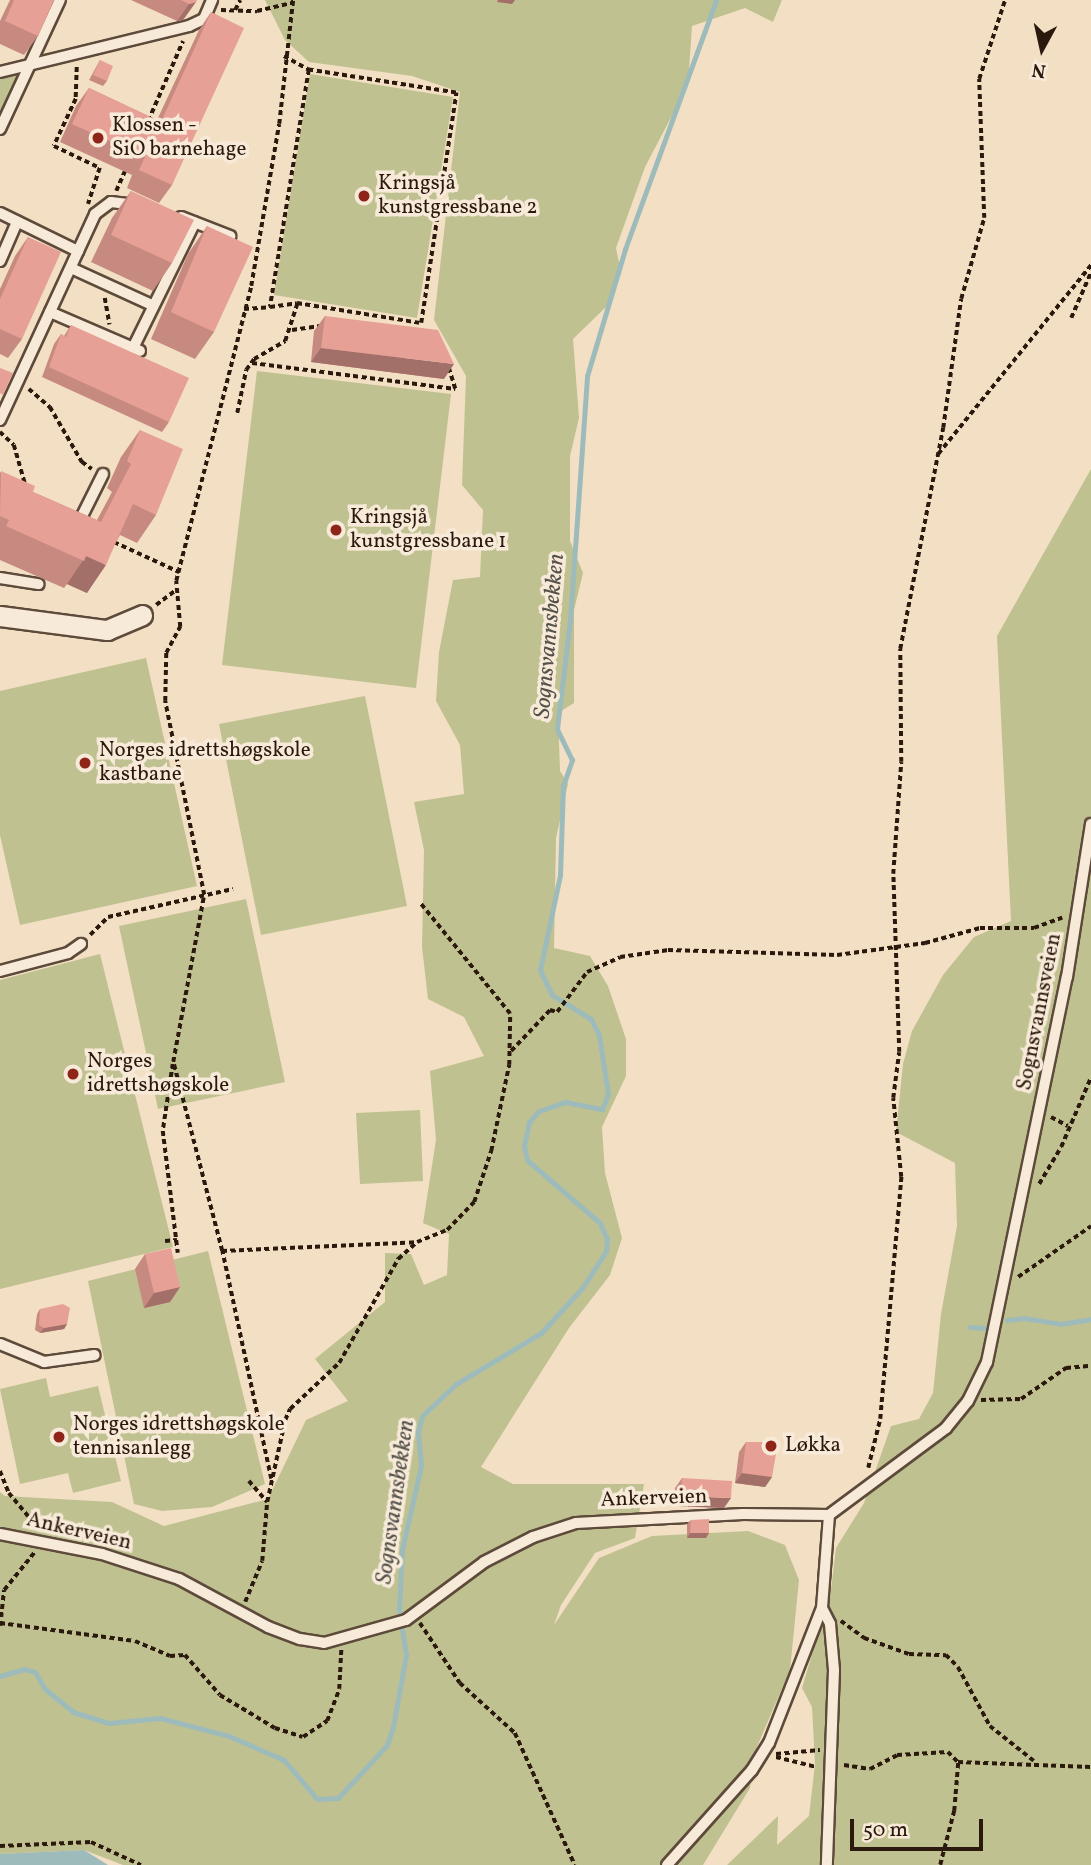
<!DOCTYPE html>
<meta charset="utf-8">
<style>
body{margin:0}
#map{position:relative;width:1091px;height:1865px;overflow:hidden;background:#f3dfc3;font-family:Vollkorn,serif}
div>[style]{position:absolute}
.green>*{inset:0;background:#bfc191}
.water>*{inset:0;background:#9ebbbb}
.stream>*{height:5px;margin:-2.5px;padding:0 2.5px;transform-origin:2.5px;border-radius:2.5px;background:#9ebbbb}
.path>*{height:3.5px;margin-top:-1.75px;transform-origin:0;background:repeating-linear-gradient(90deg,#2c190d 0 5px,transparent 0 8.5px)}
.roads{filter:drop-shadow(2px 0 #5e4a3a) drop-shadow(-2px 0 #5e4a3a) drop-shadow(0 2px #5e4a3a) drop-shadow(0 -2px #5e4a3a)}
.service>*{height:10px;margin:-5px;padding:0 5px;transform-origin:5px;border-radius:5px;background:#f7ead8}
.minor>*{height:19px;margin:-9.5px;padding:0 9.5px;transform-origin:9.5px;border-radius:9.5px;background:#f7ead8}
.wall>*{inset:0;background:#c78a81}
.shaded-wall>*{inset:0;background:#a27069}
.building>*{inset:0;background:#e7a096}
.dots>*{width:19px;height:19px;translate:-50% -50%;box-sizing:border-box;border:4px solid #f7ead8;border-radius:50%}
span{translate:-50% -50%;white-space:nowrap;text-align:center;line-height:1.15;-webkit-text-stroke:7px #f7ead8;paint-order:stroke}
.poi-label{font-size:21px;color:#2c190d}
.left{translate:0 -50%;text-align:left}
.street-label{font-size:21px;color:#2c190d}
.water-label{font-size:23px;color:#54524a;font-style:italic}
.north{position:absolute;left:1007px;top:14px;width:70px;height:70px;-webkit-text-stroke:5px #f7ead8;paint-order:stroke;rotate:188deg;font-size:19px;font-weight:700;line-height:28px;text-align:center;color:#2c190d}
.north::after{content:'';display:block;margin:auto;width:24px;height:32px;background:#2c190d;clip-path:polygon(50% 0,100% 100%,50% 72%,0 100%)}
.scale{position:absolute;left:850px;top:1819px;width:133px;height:32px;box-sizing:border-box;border:4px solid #2c190d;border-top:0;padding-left:9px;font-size:21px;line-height:24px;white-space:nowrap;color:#2c190d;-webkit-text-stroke:5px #f7ead8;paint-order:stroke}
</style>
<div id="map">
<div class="green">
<i style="clip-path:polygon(265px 0,782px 0,773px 22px,745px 8px,692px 26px,688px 85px,645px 167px,616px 248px,621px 273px,609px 304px,573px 339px,579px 418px,570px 456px,570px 541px,583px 573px,574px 610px,574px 703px,558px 713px,560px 771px,568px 784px,556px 838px,554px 948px,590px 956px,608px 986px,626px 1039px,626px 1076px,602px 1127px,605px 1173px,622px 1238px,610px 1275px,569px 1328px,481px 1467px,513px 1484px,644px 1484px,635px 1538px,595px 1553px,561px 1605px,554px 1625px,599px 1558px,652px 1536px,748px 1531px,785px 1545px,799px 1580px,790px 1670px,753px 1756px,750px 1788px,703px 1865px,123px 1865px,84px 1850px,0 1854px,0 1492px,5px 1496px,112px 1502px,164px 1526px,268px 1499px,306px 1420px,348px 1401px,315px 1359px,385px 1302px,385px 1253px,411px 1254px,424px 1285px,447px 1275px,449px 1234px,423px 1223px,436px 1140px,430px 1071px,484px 1056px,464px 1017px,428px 999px,422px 947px,424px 850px,414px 802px,464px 794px,460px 745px,436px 701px,439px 652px,453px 580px,480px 577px,483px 510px,462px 485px,466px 376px,434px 320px,460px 92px,412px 76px,309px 62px,285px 40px)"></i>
<i style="clip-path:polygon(21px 73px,0 118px,0 78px)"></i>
<i style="clip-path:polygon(310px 74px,453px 97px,417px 318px,274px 295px)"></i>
<i style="clip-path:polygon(257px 371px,451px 394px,416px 688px,222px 665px)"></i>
<i style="clip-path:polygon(1091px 469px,1091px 1865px,727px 1865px,778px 1816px,777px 1845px,809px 1816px,815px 1764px,812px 1707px,802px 1688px,831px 1590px,836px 1548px,864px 1503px,891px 1426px,919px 1419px,933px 1393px,941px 1314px,957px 1226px,955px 1163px,896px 1132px,903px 1064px,912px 1031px,943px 975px,974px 937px,1011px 921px,997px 636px)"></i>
<i style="clip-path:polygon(146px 658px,197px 886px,20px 925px,0 835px,0 691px)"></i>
<i style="clip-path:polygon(365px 696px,407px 906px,261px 935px,219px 724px)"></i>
<i style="clip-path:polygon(246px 899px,285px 1082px,158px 1109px,119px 926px)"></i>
<i style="clip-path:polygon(100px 954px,173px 1247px,0 1289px,0 980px)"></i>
<i style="clip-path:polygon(420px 1110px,423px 1181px,360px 1184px,356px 1113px)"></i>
<i style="clip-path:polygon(208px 1251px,265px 1484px,212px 1507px,162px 1511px,134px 1504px,88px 1281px)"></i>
<i style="clip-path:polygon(46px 1378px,50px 1397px,98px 1386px,121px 1481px,73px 1493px,68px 1473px,20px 1484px,0 1389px)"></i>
</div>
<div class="water">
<i style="clip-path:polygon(84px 1850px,108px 1865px,0 1865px,0 1854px)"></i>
</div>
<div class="stream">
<i style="left:1007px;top:1320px;width:17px;rotate:-7deg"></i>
<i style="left:1024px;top:1318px;width:36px;rotate:9deg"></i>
<i style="left:1060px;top:1324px;width:31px;rotate:-9deg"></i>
<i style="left:970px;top:1327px;width:16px;rotate:4deg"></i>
<i style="left:0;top:1676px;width:25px;rotate:-16deg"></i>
<i style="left:24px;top:1669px;width:11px;rotate:15deg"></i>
<i style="left:35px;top:1672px;width:20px;rotate:60deg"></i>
<i style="left:45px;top:1689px;width:36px;rotate:39deg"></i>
<i style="left:73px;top:1712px;width:38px;rotate:17deg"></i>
<i style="left:109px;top:1723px;width:51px;rotate:-5.6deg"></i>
<i style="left:160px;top:1718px;width:71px;rotate:14.6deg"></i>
<i style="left:229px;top:1736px;width:60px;rotate:23.6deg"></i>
<i style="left:284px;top:1760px;width:51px;rotate:49.8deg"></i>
<i style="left:317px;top:1799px;width:21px;rotate:-3deg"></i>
<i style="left:338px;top:1798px;width:72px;rotate:-47.2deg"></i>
<i style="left:387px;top:1745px;width:19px;rotate:-72deg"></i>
<i style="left:393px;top:1727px;width:73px;rotate:-79.8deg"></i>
<i style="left:406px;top:1655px;width:47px;rotate:-98.7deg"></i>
<i style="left:399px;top:1609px;width:59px;rotate:-87.1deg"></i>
<i style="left:402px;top:1550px;width:86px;rotate:-77.3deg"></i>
<i style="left:421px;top:1466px;width:34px;rotate:-95deg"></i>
<i style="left:418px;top:1432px;width:16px;rotate:-76deg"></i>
<i style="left:422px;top:1416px;width:47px;rotate:-43.3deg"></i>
<i style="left:456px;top:1384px;width:99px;rotate:-31deg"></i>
<i style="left:541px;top:1333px;width:62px;rotate:-47.6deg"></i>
<i style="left:583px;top:1287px;width:43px;rotate:-57.4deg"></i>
<i style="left:606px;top:1251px;width:12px;rotate:-85deg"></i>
<i style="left:607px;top:1239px;width:17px;rotate:-114deg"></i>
<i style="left:600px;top:1223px;width:96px;rotate:-139.2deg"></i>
<i style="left:527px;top:1160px;width:14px;rotate:-102deg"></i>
<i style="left:524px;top:1146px;width:25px;rotate:-78deg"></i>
<i style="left:529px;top:1122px;width:15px;rotate:-48deg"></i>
<i style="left:539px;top:1111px;width:28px;rotate:-19deg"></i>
<i style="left:565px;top:1102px;width:38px;rotate:11deg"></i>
<i style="left:602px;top:1109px;width:16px;rotate:-68deg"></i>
<i style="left:608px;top:1094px;width:60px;rotate:-98.7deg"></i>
<i style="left:599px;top:1035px;width:18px;rotate:-117deg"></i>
<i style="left:591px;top:1019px;width:46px;rotate:-148.4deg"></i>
<i style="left:552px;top:995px;width:28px;rotate:-116deg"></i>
<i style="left:540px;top:970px;width:97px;rotate:-78.1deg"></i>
<i style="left:560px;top:875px;width:89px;rotate:-88.1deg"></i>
<i style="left:563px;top:786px;width:28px;rotate:-71deg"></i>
<i style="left:572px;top:760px;width:34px;rotate:-116deg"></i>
<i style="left:557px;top:729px;width:110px;rotate:-83.2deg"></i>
<i style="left:570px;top:620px;width:245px;rotate:-86deg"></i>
<i style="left:587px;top:376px;width:133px;rotate:-73.3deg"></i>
<i style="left:625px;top:249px;width:265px;rotate:-69.9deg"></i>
</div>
<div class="path">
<i style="left:221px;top:10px;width:36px;rotate:2deg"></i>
<i style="left:257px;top:11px;width:36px;rotate:-13deg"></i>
<i style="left:235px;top:10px;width:11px;rotate:-63deg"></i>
<i style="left:284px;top:56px;width:29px;rotate:29deg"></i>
<i style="left:77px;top:67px;width:32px;rotate:92deg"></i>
<i style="left:76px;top:99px;width:52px;rotate:115.1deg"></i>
<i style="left:54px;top:146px;width:51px;rotate:25.6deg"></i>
<i style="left:100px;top:168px;width:38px;rotate:108deg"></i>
<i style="left:148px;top:121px;width:87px;rotate:-66.4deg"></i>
<i style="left:116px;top:191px;width:24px;rotate:-66deg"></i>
<i style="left:105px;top:298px;width:27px;rotate:80deg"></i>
<i style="left:244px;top:309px;width:26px;rotate:-4deg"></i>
<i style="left:270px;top:307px;width:27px;rotate:-8deg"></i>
<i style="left:297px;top:303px;width:126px;rotate:9.2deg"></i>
<i style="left:421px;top:323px;width:233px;rotate:-81.3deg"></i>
<i style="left:456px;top:93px;width:149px;rotate:-171.1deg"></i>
<i style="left:309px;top:70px;width:240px;rotate:99.3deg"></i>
<i style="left:1071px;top:318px;width:50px;rotate:-66.5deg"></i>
<i style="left:292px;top:330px;width:28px;rotate:-8deg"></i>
<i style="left:252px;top:363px;width:205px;rotate:7.3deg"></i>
<i style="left:455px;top:389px;width:24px;rotate:-107deg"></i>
<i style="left:29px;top:389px;width:28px;rotate:41deg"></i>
<i style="left:50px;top:407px;width:64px;rotate:59.8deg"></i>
<i style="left:82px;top:462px;width:12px;rotate:35deg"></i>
<i style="left:237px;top:413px;width:44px;rotate:-78.2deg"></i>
<i style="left:246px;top:370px;width:14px;rotate:-54deg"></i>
<i style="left:254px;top:359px;width:36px;rotate:-30deg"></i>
<i style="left:285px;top:341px;width:40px;rotate:-72deg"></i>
<i style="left:0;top:432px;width:19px;rotate:43deg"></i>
<i style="left:14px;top:445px;width:40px;rotate:74deg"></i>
<i style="left:938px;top:454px;width:243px;rotate:-51deg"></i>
<i style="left:114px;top:542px;width:72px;rotate:24.8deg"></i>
<i style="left:156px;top:605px;width:26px;rotate:-37deg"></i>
<i style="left:90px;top:935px;width:25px;rotate:-45deg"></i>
<i style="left:108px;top:917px;width:128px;rotate:-12.6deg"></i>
<i style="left:511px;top:1051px;width:57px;rotate:-46.4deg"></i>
<i style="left:550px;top:1010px;width:7px;rotate:16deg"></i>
<i style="left:557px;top:1012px;width:50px;rotate:-53.1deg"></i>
<i style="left:587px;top:972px;width:36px;rotate:-24deg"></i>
<i style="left:620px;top:957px;width:49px;rotate:-8.3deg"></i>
<i style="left:668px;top:950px;width:169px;rotate:1.7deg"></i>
<i style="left:837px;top:955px;width:89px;rotate:-7.8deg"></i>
<i style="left:925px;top:943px;width:57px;rotate:-15.3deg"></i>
<i style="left:980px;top:928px;width:54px"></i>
<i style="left:1034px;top:928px;width:30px;rotate:-20deg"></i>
<i style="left:173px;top:1064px;width:68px;rotate:98.5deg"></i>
<i style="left:163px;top:1131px;width:123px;rotate:83deg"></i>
<i style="left:1051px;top:1117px;width:19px;rotate:28deg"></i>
<i style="left:1039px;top:1184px;width:43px;rotate:-59.3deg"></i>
<i style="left:1061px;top:1147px;width:76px;rotate:-66.8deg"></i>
<i style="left:165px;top:1241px;width:12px;rotate:-5deg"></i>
<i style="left:222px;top:1251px;width:195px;rotate:-2.6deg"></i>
<i style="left:417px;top:1242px;width:32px;rotate:-22deg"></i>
<i style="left:447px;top:1230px;width:39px;rotate:-46deg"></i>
<i style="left:474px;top:1202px;width:54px;rotate:-71.6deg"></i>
<i style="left:491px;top:1151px;width:88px;rotate:-78.2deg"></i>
<i style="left:509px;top:1065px;width:51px;rotate:-88.9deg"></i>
<i style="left:510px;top:1014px;width:144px;rotate:-129.1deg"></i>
<i style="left:1018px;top:1277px;width:89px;rotate:-34.9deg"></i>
<i style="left:981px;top:1400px;width:40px;rotate:-1.4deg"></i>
<i style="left:1021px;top:1399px;width:55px;rotate:-34.6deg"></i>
<i style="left:1066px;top:1368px;width:25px;rotate:-5deg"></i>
<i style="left:868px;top:1468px;width:50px;rotate:-76.2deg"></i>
<i style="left:880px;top:1419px;width:243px;rotate:-85deg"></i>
<i style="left:901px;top:1177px;width:79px;rotate:-95.8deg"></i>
<i style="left:893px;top:1098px;width:46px;rotate:-82.6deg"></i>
<i style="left:899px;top:1052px;width:178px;rotate:-91.9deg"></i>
<i style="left:893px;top:874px;width:112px;rotate:-85.9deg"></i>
<i style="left:901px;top:762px;width:113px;rotate:-90.5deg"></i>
<i style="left:900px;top:649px;width:225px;rotate:-79deg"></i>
<i style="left:943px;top:428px;width:130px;rotate:-82.1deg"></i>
<i style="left:961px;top:299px;width:84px;rotate:-74.1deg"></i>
<i style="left:984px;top:218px;width:139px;rotate:-92.1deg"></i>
<i style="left:979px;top:79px;width:83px;rotate:-71.8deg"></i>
<i style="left:0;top:1471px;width:24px;rotate:68deg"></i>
<i style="left:9px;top:1493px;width:47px;rotate:50.2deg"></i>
<i style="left:271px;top:1479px;width:233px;rotate:-102.1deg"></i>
<i style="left:222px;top:1251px;width:195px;rotate:-104.5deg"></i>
<i style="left:173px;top:1062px;width:170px;rotate:-79.5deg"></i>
<i style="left:204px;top:895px;width:198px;rotate:-101.4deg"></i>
<i style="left:165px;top:701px;width:48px;rotate:-88.8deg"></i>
<i style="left:166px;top:653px;width:30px;rotate:-62deg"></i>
<i style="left:180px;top:627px;width:46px;rotate:-95deg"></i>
<i style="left:176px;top:581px;width:304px;rotate:-75.7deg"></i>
<i style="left:251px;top:286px;width:164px;rotate:-80.2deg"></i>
<i style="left:279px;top:124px;width:125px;rotate:-83.6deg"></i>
<i style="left:249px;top:1481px;width:28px;rotate:49deg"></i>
<i style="left:245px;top:1602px;width:44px;rotate:-67.5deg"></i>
<i style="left:262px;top:1561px;width:59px;rotate:-85.2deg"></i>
<i style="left:267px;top:1502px;width:84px;rotate:-77.6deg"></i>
<i style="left:285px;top:1420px;width:12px;rotate:-66deg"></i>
<i style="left:290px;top:1409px;width:67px;rotate:-43.2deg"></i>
<i style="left:339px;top:1363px;width:120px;rotate:-60.4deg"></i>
<i style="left:398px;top:1259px;width:25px;rotate:-42deg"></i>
<i style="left:841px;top:1621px;width:29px;rotate:36deg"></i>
<i style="left:864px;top:1638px;width:48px;rotate:19.6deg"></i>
<i style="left:909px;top:1654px;width:37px;rotate:2deg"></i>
<i style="left:946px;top:1655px;width:17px;rotate:45deg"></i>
<i style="left:958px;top:1667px;width:67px;rotate:61.5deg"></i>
<i style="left:990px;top:1726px;width:56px;rotate:38.5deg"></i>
<i style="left:0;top:1623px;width:136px;rotate:7.6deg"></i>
<i style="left:135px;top:1641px;width:38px;rotate:23deg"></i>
<i style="left:170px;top:1656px;width:15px;rotate:-4deg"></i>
<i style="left:185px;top:1655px;width:53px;rotate:48.8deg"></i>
<i style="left:220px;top:1695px;width:64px;rotate:31deg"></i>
<i style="left:275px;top:1728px;width:29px;rotate:18deg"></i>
<i style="left:303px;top:1737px;width:29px;rotate:-34deg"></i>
<i style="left:327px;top:1721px;width:34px;rotate:-69deg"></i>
<i style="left:339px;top:1689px;width:39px;rotate:-87deg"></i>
<i style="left:420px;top:1623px;width:72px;rotate:56.3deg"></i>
<i style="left:460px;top:1683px;width:74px;rotate:42.3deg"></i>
<i style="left:515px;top:1733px;width:145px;rotate:65.6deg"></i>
<i style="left:0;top:1626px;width:36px;rotate:-84deg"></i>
<i style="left:4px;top:1590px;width:48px;rotate:-51deg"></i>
<i style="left:776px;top:1754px;width:44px;rotate:-5.2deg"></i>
<i style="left:776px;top:1757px;width:41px;rotate:14deg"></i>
<i style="left:844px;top:1765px;width:26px;rotate:9deg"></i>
<i style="left:870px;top:1769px;width:30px;rotate:-27deg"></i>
<i style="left:897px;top:1755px;width:51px;rotate:-3.4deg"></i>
<i style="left:948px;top:1752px;width:14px;rotate:45deg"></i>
<i style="left:958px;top:1762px;width:133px;rotate:2.2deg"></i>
<i style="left:0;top:1846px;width:91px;rotate:-2.5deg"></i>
<i style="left:91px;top:1842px;width:55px;rotate:24.7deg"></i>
<i style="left:940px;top:1865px;width:56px;rotate:-75.5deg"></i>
<i style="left:954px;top:1811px;width:49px;rotate:-85.3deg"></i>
</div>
<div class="roads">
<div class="service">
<i style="left:0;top:72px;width:195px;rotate:-13.7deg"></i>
<i style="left:189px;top:26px;width:17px;rotate:-25deg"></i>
<i style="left:204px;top:19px;width:21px;rotate:-67deg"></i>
<i style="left:0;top:129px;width:142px;rotate:-65.1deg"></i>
<i style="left:0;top:213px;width:87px;rotate:26deg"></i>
<i style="left:181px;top:217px;width:53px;rotate:21.2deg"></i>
<i style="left:0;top:261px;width:43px;rotate:-66.4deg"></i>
<i style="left:71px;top:268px;width:89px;rotate:24.6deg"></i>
<i style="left:50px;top:312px;width:98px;rotate:23.4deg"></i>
<i style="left:133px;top:348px;width:140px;rotate:-63.8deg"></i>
<i style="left:0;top:420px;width:227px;rotate:-65.2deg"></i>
<i style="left:95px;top:214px;width:20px;rotate:-37deg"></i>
<i style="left:111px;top:202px;width:25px;rotate:7deg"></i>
<i style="left:78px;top:524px;width:56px;rotate:-63.4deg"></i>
<i style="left:0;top:578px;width:39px;rotate:9deg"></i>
<i style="left:0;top:971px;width:70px;rotate:-14.8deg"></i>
<i style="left:68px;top:953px;width:16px;rotate:-35deg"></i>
<i style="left:0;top:1344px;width:48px;rotate:22.2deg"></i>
<i style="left:44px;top:1362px;width:51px;rotate:-7.8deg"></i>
<i style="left:0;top:1534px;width:104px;rotate:11.1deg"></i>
<i style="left:102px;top:1554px;width:81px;rotate:18deg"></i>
<i style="left:179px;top:1579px;width:101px;rotate:28.3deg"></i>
<i style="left:268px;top:1627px;width:34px;rotate:21deg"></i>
<i style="left:300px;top:1639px;width:24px;rotate:9deg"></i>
<i style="left:324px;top:1643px;width:85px;rotate:-15.7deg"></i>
<i style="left:406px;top:1620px;width:97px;rotate:-36.6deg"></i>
<i style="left:484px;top:1562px;width:55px;rotate:-27deg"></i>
<i style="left:533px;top:1537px;width:45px;rotate:-18deg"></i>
<i style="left:576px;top:1523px;width:167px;rotate:-3.1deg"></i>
<i style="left:743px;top:1514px;width:86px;rotate:0.7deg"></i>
<i style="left:829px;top:1515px;width:146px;rotate:-36.6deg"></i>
<i style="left:946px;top:1428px;width:35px;rotate:-51deg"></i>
<i style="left:968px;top:1401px;width:43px;rotate:-64deg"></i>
<i style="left:987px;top:1362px;width:393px;rotate:-78.3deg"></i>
<i style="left:1067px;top:977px;width:155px;rotate:-81.1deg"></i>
<i style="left:822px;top:1608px;width:18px;rotate:63deg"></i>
<i style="left:830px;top:1624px;width:46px;rotate:85deg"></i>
<i style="left:834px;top:1670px;width:195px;rotate:92.1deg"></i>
<i style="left:667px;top:1865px;width:127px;rotate:-48.2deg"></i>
<i style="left:752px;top:1770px;width:32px;rotate:-58deg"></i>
<i style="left:769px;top:1743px;width:145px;rotate:-68.6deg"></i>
<i style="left:822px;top:1608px;width:93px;rotate:-85.7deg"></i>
</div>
<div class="minor">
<i style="left:0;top:616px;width:108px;rotate:7.5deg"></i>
<i style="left:107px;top:630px;width:38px;rotate:-23deg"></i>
</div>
</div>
<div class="wall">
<i style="clip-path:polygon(10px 0,54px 0,38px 36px,24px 55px,0 44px,0 21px)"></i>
<i style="clip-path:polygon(131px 0,197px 0,183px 20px,177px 21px)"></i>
<i style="clip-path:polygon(211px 12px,172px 185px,159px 203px,127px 188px,132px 175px,60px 142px,76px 106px,89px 88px,157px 120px,199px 30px)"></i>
<i style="clip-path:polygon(100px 60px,107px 81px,103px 86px,89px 80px)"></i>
<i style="clip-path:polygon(131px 191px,172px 263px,153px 291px,91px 262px,112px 218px)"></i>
<i style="clip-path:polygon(207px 226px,214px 332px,195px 359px,151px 339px,188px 254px)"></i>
<i style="clip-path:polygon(28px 237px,22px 339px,8px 358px,0 354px,0 289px,15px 256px)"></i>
<i style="clip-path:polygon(325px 316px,444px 379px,311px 362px,314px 331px)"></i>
<i style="clip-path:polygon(71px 325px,169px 422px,162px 432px,42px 377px,54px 344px,61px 334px,64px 336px)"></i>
<i style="clip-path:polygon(140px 430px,156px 515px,137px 543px,120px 535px,87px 593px,67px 584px,64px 588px,0 560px,0 472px,33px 492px,97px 520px,112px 492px,107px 488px,121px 457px)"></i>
<i style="clip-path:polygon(145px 1254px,180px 1287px,170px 1302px,144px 1308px,135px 1269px)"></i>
<i style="clip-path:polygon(40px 1309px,67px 1324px,64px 1329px,40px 1333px,35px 1330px,37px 1314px)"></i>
<i style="clip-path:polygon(746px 1442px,772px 1477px,765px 1487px,735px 1483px,739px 1452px)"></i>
<i style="clip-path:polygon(682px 1478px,724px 1508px,674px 1506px,675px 1488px)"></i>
<i style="clip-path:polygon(691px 1520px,706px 1538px,687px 1538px,687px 1524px)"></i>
</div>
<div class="shaded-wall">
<i style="clip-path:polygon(498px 0,515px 0,512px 4px,497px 2px)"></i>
<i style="clip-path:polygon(196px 2px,183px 20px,177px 21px,189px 4px)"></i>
<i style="clip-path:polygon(321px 348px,454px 364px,444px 379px,311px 362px)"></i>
<i style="clip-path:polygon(86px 556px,106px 565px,87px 593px,67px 584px)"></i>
<i style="clip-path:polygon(180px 1287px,170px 1302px,144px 1308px,154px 1293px)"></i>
<i style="clip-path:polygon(67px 1324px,64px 1329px,40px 1333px,44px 1328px)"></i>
<i style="clip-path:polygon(742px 1473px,772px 1477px,765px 1487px,735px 1483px)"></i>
<i style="clip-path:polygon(681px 1496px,731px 1498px,724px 1508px,674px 1506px)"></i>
<i style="clip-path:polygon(690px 1533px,709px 1533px,706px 1538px,687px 1538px)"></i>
</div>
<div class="building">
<i style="clip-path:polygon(14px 0,54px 0,38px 36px,5px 21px)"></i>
<i style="clip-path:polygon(181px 0,197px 0,196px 2px,189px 4px)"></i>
<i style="clip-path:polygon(211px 12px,244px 28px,172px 185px,139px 170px,145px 157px,72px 124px,89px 88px,161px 122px)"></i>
<i style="clip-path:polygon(100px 60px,113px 66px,107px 81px,93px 75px)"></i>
<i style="clip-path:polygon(131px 191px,194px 220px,172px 263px,111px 235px)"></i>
<i style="clip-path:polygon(207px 226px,253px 247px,214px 332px,171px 312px)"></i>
<i style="clip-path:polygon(28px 237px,61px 252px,22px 339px,0 329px,0 299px)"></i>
<i style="clip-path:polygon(325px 316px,438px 330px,454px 364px,321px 348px)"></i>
<i style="clip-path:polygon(71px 325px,189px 378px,169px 422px,49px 367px,61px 334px,66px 337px)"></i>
<i style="clip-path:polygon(0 368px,13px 373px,3px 395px,0 393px)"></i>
<i style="clip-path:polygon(140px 430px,183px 449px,156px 515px,133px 504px,106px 565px,86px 556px,84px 561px,6px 526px,9px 520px,0 516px,1px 471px,35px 486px,33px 492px,101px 522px,131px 464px,127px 461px)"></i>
<i style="clip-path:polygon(171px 1248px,180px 1287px,154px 1293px,145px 1254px)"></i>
<i style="clip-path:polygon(63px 1304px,70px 1308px,67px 1324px,44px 1328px,39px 1325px,40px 1309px)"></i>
<i style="clip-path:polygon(746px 1442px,778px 1442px,772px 1477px,742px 1473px)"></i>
<i style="clip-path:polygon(682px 1478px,732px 1481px,731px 1498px,681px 1496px)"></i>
<i style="clip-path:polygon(709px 1519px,709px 1533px,690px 1533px,691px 1520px)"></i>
</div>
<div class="dots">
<i style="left:98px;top:138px;background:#8f2418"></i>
<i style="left:364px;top:196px;background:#8f2418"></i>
<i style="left:336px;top:530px;background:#8f2418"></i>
<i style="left:85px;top:763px;background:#8f2418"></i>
<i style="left:73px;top:1074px;background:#8f2418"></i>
<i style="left:59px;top:1437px;background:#8f2418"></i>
<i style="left:771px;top:1446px;background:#8f2418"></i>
</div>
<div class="poi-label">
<span class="left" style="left:112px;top:138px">Klossen -<br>SiO barnehage</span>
<span class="left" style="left:378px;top:196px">Kringsjå<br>kunstgressbane 2</span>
<span class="left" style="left:350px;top:530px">Kringsjå<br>kunstgressbane 1</span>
<span class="left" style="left:99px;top:763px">Norges idrettshøgskole<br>kastbane</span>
<span class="left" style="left:87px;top:1074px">Norges<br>idrettshøgskole</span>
<span class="left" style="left:73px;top:1437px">Norges idrettshøgskole<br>tennisanlegg</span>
<span class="left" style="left:785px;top:1446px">Løkka</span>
</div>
<div class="street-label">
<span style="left:1040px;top:1012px;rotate:-79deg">Sognsvannsveien</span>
<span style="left:654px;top:1499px;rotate:-2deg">Ankerveien</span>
<span style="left:79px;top:1532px;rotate:13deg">Ankerveien</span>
</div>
<div class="water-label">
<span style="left:550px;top:636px;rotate:-85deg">Sognsvannsbekken</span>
<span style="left:396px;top:1502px;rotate:-82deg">Sognsvannsbekken</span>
</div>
<div class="north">N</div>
<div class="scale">50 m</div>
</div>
